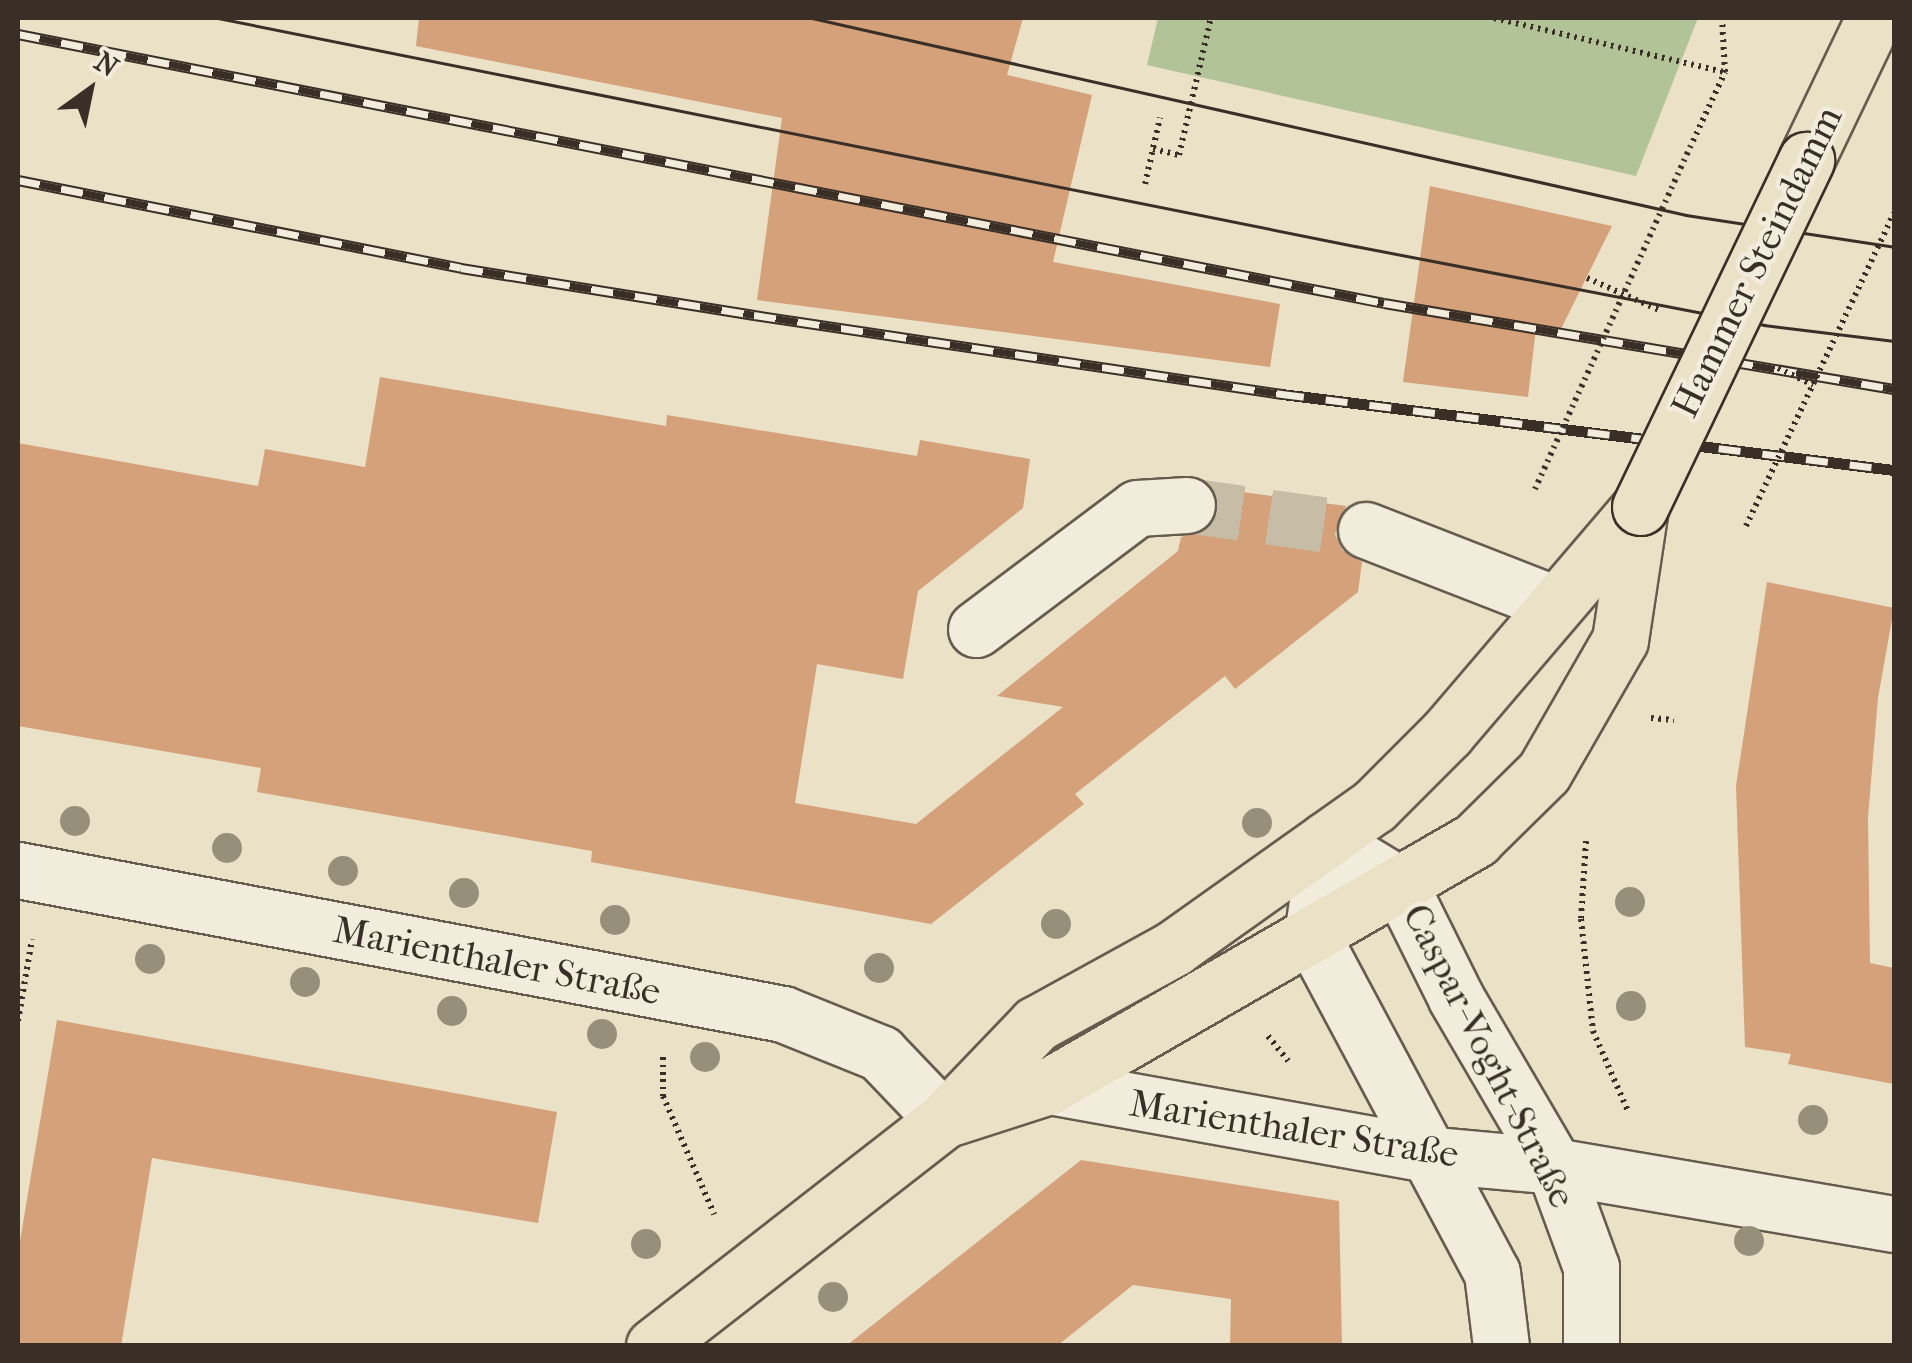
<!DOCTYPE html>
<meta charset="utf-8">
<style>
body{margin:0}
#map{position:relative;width:1912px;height:1363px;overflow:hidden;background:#eae1c7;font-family:"IM FELL French Canon",serif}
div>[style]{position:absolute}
.green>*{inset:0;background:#b3c398}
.building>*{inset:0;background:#d4a17a}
.minor-tunnel>*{height:55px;margin-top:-27.5px;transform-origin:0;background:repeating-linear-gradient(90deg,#c7bda7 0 55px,transparent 0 83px)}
.path>*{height:6px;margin-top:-3px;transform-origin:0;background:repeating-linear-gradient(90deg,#392f26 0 2.5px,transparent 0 7.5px)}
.roads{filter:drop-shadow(2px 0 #655c4e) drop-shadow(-2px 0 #655c4e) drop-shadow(0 2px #655c4e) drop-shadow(0 -2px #655c4e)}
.minor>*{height:55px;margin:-27.5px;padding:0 27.5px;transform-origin:27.5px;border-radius:27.5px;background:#f1ecdb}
.major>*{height:55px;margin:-27.5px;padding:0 27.5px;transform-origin:27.5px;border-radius:27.5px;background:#eae1c7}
.tram>*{height:2.5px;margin:-1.25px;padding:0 1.25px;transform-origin:1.25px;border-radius:1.25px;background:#392f26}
.rail>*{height:11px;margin-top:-5.5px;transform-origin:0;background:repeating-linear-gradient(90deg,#f1ecdb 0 22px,#392f26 0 44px);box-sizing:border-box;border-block:2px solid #392f26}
.path-bridge>*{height:6px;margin-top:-3px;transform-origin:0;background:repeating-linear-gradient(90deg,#392f26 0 2.5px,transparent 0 7.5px)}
.bridges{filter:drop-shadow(2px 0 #392f26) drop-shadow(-2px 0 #392f26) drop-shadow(0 2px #392f26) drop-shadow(0 -2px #392f26)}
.major-bridge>*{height:55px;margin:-27.5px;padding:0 27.5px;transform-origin:27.5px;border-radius:27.5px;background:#eae1c7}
.trees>*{width:30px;height:30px;margin:-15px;border-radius:50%;background:#96907b}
span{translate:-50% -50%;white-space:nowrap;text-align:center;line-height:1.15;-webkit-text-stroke:9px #f1ecdb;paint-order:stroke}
.street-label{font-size:38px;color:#392f26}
.frame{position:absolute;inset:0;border:20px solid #392f26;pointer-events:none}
.north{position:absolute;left:40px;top:40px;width:100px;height:100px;-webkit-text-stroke:8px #f1ecdb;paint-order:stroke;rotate:33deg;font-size:28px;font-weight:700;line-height:40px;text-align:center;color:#392f26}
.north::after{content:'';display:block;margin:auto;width:35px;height:45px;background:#392f26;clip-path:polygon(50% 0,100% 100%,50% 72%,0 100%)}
</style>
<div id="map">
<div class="green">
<i style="clip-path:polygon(1158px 18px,1698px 18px,1636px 176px,1147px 65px)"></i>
</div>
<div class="building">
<i style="clip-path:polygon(419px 18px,1023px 18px,1007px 75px,1092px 95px,1053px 262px,1280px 304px,1270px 367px,757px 300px,782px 118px,416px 46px)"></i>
<i style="clip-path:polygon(1430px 186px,1612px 226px,1560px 331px,1536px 328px,1528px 397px,1403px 382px)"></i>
<i style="clip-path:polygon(380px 377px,666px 426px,667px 415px,917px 456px,920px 440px,1030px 459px,1023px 508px,918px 591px,903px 679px,817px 664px,795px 803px,916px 824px,1063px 707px,997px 696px,1178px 551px,1181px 537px,1205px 530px,1218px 504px,1213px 488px,1346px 506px,1335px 534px,1342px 550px,1362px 562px,1358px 592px,1235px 689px,1225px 676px,1075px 794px,1084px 804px,931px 924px,591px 862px,592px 851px,257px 792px,261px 768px,18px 726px,18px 443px,258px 486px,265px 449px,365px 467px)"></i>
<i style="clip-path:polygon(1767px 582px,1894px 608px,1878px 698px,1868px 817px,1870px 963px,1894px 968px,1894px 1084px,1788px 1064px,1791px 1054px,1745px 1047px,1736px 786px)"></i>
<i style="clip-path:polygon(57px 1020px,557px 1112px,538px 1223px,152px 1158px,121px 1346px,18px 1346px,18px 1253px)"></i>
<i style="clip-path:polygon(1081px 1160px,1339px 1201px,1342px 1346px,1230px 1346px,1231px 1299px,1133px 1285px,1057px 1346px,846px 1346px)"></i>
</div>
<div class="minor-tunnel">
<i style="left:1187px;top:505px;width:181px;rotate:8deg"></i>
</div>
<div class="path">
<i style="left:1494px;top:18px;width:237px;rotate:13.2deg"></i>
<i style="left:1693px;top:141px;width:76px;rotate:-65.1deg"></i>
<i style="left:1725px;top:72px;width:54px;rotate:-93.2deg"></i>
<i style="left:1153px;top:149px;width:27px;rotate:13deg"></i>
<i style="left:1145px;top:184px;width:68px;rotate:-77.2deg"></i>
<i style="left:1651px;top:718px;width:23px;rotate:5deg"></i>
<i style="left:1586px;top:841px;width:78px;rotate:93.7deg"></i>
<i style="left:1581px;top:919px;width:113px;rotate:83.9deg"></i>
<i style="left:1593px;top:1031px;width:87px;rotate:66.4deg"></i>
<i style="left:18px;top:1021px;width:83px;rotate:-80.3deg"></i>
<i style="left:1268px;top:1036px;width:32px;rotate:51deg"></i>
<i style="left:663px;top:1057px;width:39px;rotate:90deg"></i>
<i style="left:663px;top:1096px;width:129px;rotate:66.6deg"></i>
</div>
<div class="roads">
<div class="minor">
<i style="left:1366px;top:530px;width:201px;rotate:21.3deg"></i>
<i style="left:976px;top:629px;width:201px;rotate:-36.9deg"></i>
<i style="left:1137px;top:508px;width:50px;rotate:-3.4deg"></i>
<i style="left:18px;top:870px;width:778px;rotate:10.66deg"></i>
<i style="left:783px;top:1014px;width:105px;rotate:21.9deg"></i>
<i style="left:880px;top:1053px;width:93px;rotate:46.3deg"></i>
<i style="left:1049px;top:1086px;width:391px;rotate:10.2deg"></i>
<i style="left:1434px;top:1155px;width:121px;rotate:5.2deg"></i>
<i style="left:1554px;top:1166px;width:345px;rotate:9.7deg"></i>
<i style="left:1501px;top:1346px;width:74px;rotate:-97deg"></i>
<i style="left:1492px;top:1273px;width:382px;rotate:-118.1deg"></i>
<i style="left:1312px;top:936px;width:97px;rotate:-81.7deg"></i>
<i style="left:1326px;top:840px;width:87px;rotate:31.3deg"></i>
<i style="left:1400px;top:885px;width:126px;rotate:63.6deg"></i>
<i style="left:1456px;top:998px;width:194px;rotate:59.7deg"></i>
<i style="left:1554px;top:1166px;width:108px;rotate:69.9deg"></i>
<i style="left:1591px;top:1267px;width:79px;rotate:90deg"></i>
</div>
<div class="major">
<i style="left:1806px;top:160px;width:157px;rotate:-64.4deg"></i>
<i style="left:953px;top:1117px;width:101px;rotate:-17.9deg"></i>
<i style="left:1049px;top:1086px;width:493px;rotate:-30deg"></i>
<i style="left:1476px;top:839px;width:95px;rotate:-44.6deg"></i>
<i style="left:1544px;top:772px;width:152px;rotate:-60.1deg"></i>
<i style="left:1620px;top:640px;width:134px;rotate:-81.4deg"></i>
<i style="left:654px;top:1346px;width:368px;rotate:-37.9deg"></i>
<i style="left:944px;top:1120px;width:133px;rotate:-46.2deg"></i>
<i style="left:1036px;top:1024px;width:158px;rotate:-28.8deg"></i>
<i style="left:1174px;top:948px;width:245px;rotate:-35.4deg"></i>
<i style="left:1374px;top:806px;width:103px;rotate:-45deg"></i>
<i style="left:1447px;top:733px;width:297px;rotate:-49.5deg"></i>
</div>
</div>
<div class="tram">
<i style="left:218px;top:18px;width:1160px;rotate:11.34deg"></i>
<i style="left:1355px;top:246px;width:417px;rotate:10.9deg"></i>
<i style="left:1764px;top:325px;width:131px;rotate:7deg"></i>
<i style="left:812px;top:18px;width:896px;rotate:12.7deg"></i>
<i style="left:1686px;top:215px;width:210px;rotate:8.7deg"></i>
</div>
<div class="rail">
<i style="left:18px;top:34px;width:1392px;rotate:11.14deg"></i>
<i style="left:1384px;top:303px;width:517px;rotate:9.57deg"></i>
<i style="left:18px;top:180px;width:452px;rotate:11.2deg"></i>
<i style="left:461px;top:268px;width:297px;rotate:9.1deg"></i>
<i style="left:754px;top:315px;width:534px;rotate:8.51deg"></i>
<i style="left:1282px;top:394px;width:617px;rotate:7.08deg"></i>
</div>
<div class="path-bridge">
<i style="left:1179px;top:155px;width:141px;rotate:-76.9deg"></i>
<i style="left:1587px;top:278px;width:79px;rotate:24deg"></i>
<i style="left:1778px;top:368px;width:39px;rotate:26deg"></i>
<i style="left:1535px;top:489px;width:382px;rotate:-65.6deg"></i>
<i style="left:1746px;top:526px;width:346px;rotate:-64.7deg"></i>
</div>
<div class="bridges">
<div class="major-bridge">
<i style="left:1640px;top:507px;width:385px;rotate:-64.4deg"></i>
</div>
</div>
<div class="trees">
<i style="left:75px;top:821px"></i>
<i style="left:1257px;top:823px"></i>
<i style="left:227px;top:848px"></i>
<i style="left:343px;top:871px"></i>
<i style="left:464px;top:893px"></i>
<i style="left:1630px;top:902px"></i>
<i style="left:615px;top:920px"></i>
<i style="left:1056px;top:924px"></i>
<i style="left:150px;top:959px"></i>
<i style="left:879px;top:968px"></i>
<i style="left:305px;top:982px"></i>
<i style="left:1631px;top:1006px"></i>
<i style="left:452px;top:1011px"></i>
<i style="left:602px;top:1034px"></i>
<i style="left:705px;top:1057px"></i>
<i style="left:1813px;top:1120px"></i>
<i style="left:1749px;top:1241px"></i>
<i style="left:646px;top:1244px"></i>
<i style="left:833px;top:1297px"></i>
</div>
<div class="street-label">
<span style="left:1757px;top:262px;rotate:-64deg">Hammer Steindamm</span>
<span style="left:497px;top:961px;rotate:11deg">Marienthaler Straße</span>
<span style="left:1489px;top:1056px;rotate:63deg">Caspar-Voght-Straße</span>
<span style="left:1294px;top:1129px;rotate:9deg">Marienthaler Straße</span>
</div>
<div class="frame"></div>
<div class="north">N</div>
</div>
